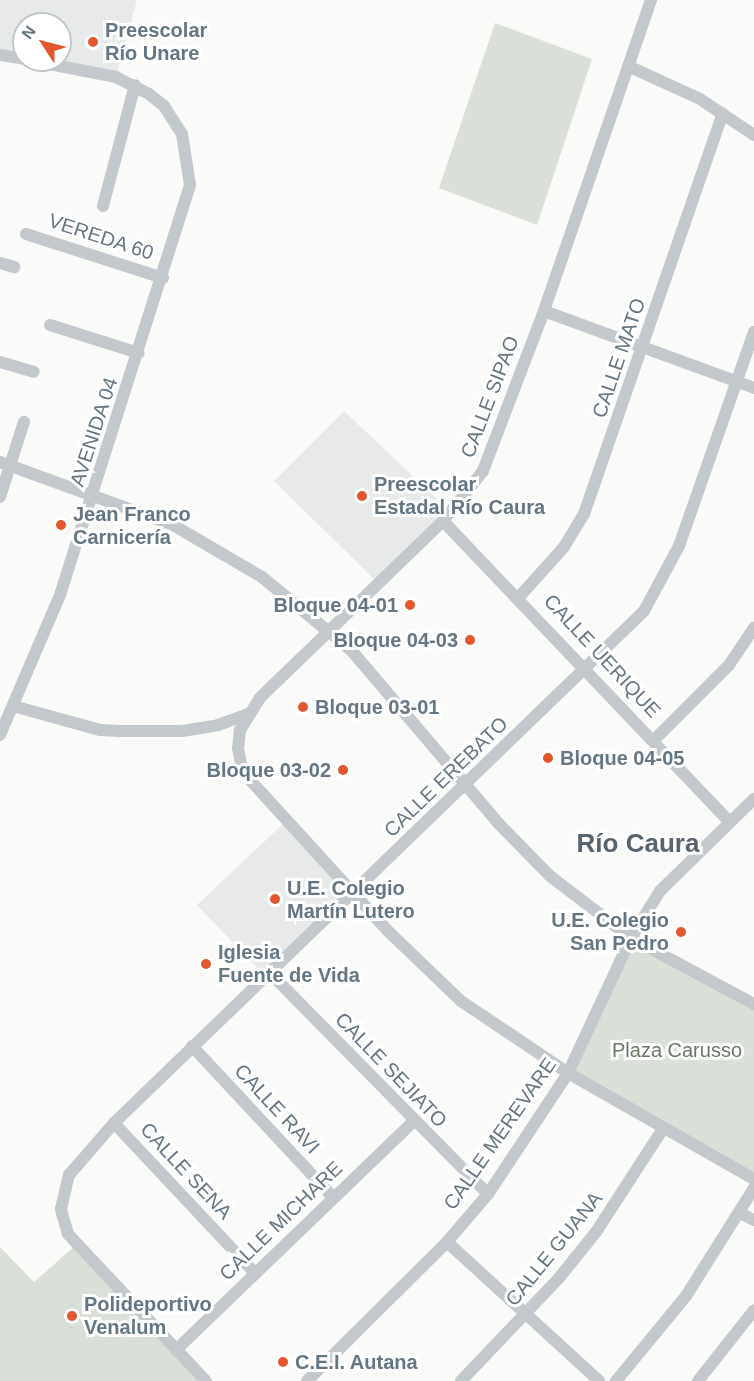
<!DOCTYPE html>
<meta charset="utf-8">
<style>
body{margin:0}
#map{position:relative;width:754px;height:1381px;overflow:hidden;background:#fafaf8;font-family:Helvetica,sans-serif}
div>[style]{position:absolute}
.built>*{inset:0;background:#e8e9e9}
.green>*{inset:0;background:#dadfd7}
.minor>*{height:12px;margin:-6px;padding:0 6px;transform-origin:6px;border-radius:6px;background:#c3c8cc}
.dots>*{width:16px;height:16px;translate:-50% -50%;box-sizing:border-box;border:3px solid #fff;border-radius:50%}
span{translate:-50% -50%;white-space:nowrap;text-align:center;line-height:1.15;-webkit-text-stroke:6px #fff;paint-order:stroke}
.poi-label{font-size:20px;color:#657683;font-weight:700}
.left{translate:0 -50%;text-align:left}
.right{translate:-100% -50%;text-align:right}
.street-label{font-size:20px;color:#657683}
.park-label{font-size:20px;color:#687a64}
.district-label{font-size:26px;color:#57646e;font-weight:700}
.north{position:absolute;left:12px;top:12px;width:60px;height:60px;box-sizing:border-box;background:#fff;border:2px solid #c1c8cd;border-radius:50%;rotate:306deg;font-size:16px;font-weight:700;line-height:24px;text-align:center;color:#657683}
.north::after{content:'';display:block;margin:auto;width:21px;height:27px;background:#e4572e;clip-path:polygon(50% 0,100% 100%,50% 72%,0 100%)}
</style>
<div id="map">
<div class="built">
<i style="clip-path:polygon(0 0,137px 0,116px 77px,29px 60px,60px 60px,60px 24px,24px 24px,24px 59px,0 55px)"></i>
<i style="clip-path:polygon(344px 411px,451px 512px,378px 583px,274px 481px)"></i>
<i style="clip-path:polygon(287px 820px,353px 892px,265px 976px,197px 905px)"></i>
</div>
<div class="green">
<i style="clip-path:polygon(495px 23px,592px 59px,537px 225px,439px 188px)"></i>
<i style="clip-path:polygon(631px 938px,754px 1004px,754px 1179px,568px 1073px)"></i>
<i style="clip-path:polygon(76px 1245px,206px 1381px,0 1381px,0 1247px,34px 1282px)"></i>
</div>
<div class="minor">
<i style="left:651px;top:0;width:329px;rotate:109deg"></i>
<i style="left:544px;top:311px;width:171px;rotate:110.9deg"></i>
<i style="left:483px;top:471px;width:64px;rotate:128.7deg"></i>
<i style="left:443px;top:521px;width:255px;rotate:136deg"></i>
<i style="left:260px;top:698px;width:38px;rotate:122deg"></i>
<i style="left:240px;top:730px;width:18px;rotate:96deg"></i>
<i style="left:238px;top:748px;width:16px;rotate:79deg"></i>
<i style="left:241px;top:764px;width:20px;rotate:60deg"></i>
<i style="left:251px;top:781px;width:205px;rotate:47.6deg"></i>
<i style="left:389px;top:932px;width:100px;rotate:43.8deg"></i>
<i style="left:461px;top:1001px;width:129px;rotate:33.9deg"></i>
<i style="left:568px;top:1073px;width:214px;rotate:29.7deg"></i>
<i style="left:0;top:55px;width:24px;rotate:9deg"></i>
<i style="left:628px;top:66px;width:79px;rotate:24.6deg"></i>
<i style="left:700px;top:99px;width:65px;rotate:33.7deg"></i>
<i style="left:103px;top:206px;width:125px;rotate:-75.2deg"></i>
<i style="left:26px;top:234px;width:144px;rotate:17.8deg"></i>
<i style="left:0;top:263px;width:15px;rotate:16deg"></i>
<i style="left:544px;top:311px;width:224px;rotate:20.1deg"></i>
<i style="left:50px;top:325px;width:93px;rotate:17.5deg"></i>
<i style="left:0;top:362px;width:35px;rotate:16deg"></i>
<i style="left:0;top:462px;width:184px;rotate:20deg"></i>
<i style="left:173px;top:525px;width:103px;rotate:30.3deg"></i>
<i style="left:262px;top:577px;width:115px;rotate:39.4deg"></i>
<i style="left:351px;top:650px;width:228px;rotate:49.6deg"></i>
<i style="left:499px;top:824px;width:73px;rotate:45.6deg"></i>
<i style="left:550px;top:876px;width:102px;rotate:37.4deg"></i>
<i style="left:631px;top:938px;width:140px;rotate:28.2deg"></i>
<i style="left:0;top:497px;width:79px;rotate:-72.3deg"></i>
<i style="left:443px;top:521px;width:416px;rotate:46.4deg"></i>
<i style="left:519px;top:597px;width:67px;rotate:-48deg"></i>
<i style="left:564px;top:547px;width:39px;rotate:-59deg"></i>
<i style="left:584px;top:514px;width:424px;rotate:-70.9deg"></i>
<i style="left:13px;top:706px;width:90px;rotate:15.4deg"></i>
<i style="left:100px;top:730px;width:20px;rotate:3deg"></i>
<i style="left:120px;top:731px;width:62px"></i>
<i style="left:182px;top:731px;width:36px;rotate:-9deg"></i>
<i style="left:218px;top:725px;width:32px;rotate:-20deg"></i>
<i style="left:0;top:735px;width:152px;rotate:-66.8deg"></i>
<i style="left:60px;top:595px;width:430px;rotate:-72.4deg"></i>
<i style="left:190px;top:185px;width:52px;rotate:-98.9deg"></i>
<i style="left:182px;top:134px;width:33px;rotate:-123deg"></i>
<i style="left:164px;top:106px;width:19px;rotate:-141deg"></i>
<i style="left:149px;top:94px;width:37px;rotate:-153deg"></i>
<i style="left:116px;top:77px;width:90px;rotate:-169.1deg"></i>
<i style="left:654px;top:740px;width:106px;rotate:-45deg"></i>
<i style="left:729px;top:665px;width:45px;rotate:-56deg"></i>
<i style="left:269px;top:972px;width:312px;rotate:45.4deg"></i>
<i style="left:192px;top:1046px;width:207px;rotate:47deg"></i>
<i style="left:114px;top:1123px;width:206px;rotate:46.8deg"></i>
<i style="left:740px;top:1213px;width:16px;rotate:27deg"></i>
<i style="left:447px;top:1242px;width:206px;rotate:42.4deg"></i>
<i style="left:176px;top:1350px;width:329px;rotate:-43.9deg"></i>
<i style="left:206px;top:1381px;width:202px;rotate:-133.2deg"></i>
<i style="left:68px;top:1234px;width:26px;rotate:-106deg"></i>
<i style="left:61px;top:1209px;width:35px;rotate:-77deg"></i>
<i style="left:69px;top:1175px;width:69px;rotate:-49.1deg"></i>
<i style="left:114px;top:1123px;width:737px;rotate:-44.01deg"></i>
<i style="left:644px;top:611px;width:74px;rotate:-61.7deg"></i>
<i style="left:679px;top:546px;width:227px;rotate:-70.7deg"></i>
<i style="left:307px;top:1381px;width:197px;rotate:-44.8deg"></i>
<i style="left:447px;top:1242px;width:63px;rotate:-49.5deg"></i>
<i style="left:488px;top:1194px;width:145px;rotate:-56.5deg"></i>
<i style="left:568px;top:1073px;width:149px;rotate:-65deg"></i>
<i style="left:631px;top:938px;width:55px;rotate:-58.3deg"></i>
<i style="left:660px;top:891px;width:132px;rotate:-44.4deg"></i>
<i style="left:461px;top:1381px;width:142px;rotate:-46.4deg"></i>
<i style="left:559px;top:1278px;width:59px;rotate:-51.2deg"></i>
<i style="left:596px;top:1232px;width:123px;rotate:-57deg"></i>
<i style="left:616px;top:1381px;width:110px;rotate:-50.5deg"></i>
<i style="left:686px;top:1296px;width:128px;rotate:-57.8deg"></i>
<i style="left:698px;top:1381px;width:90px;rotate:-51.7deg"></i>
</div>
<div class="dots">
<i style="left:93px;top:42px;background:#e4572e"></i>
<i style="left:362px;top:496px;background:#e4572e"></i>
<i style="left:61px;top:525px;background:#e4572e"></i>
<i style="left:410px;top:605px;background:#e4572e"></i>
<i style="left:470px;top:640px;background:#e4572e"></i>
<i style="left:303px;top:707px;background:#e4572e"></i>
<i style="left:548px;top:758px;background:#e4572e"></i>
<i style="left:343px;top:770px;background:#e4572e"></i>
<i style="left:275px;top:899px;background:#e4572e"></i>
<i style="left:681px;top:932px;background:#e4572e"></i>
<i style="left:206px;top:964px;background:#e4572e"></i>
<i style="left:72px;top:1316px;background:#e4572e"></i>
<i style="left:283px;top:1362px;background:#e4572e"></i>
</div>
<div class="poi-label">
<span class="left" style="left:105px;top:42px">Preescolar<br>Río Unare</span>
<span class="left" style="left:374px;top:496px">Preescolar<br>Estadal Río Caura</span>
<span class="left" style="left:73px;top:526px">Jean Franco<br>Carnicería</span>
<span class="right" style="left:398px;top:605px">Bloque 04-01</span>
<span class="right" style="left:458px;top:640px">Bloque 04-03</span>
<span class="left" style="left:315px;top:707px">Bloque 03-01</span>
<span class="left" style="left:560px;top:758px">Bloque 04-05</span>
<span class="right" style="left:331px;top:770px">Bloque 03-02</span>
<span class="left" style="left:287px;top:900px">U.E. Colegio<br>Martín Lutero</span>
<span class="right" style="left:669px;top:932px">U.E. Colegio<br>San Pedro</span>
<span class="left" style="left:218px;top:964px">Iglesia<br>Fuente de Vida</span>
<span class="left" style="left:84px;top:1316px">Polideportivo<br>Venalum</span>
<span class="left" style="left:295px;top:1362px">C.E.I. Autana</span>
</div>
<div class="street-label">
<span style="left:101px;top:237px;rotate:18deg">VEREDA 60</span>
<span style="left:619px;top:358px;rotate:-71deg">CALLE MATO</span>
<span style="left:490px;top:397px;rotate:-69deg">CALLE SIPAO</span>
<span style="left:94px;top:432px;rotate:-72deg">AVENIDA 04</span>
<span style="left:602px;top:656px;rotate:47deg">CALLE UERIQUE</span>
<span style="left:446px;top:777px;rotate:-44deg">CALLE EREBATO</span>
<span style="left:391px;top:1070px;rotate:46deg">CALLE SEJIATO</span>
<span style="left:277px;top:1109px;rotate:47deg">CALLE RAVI</span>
<span style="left:500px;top:1134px;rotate:-55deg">CALLE MEREVARE</span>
<span style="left:186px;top:1171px;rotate:47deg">CALLE SENA</span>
<span style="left:281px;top:1221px;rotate:-44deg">CALLE MICHARE</span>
<span style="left:554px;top:1249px;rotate:-51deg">CALLE GUANA</span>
</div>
<div class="park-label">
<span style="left:677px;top:1050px">Plaza Carusso</span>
</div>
<div class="district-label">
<span style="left:638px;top:844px">Río Caura</span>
</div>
<div class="north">N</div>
</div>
